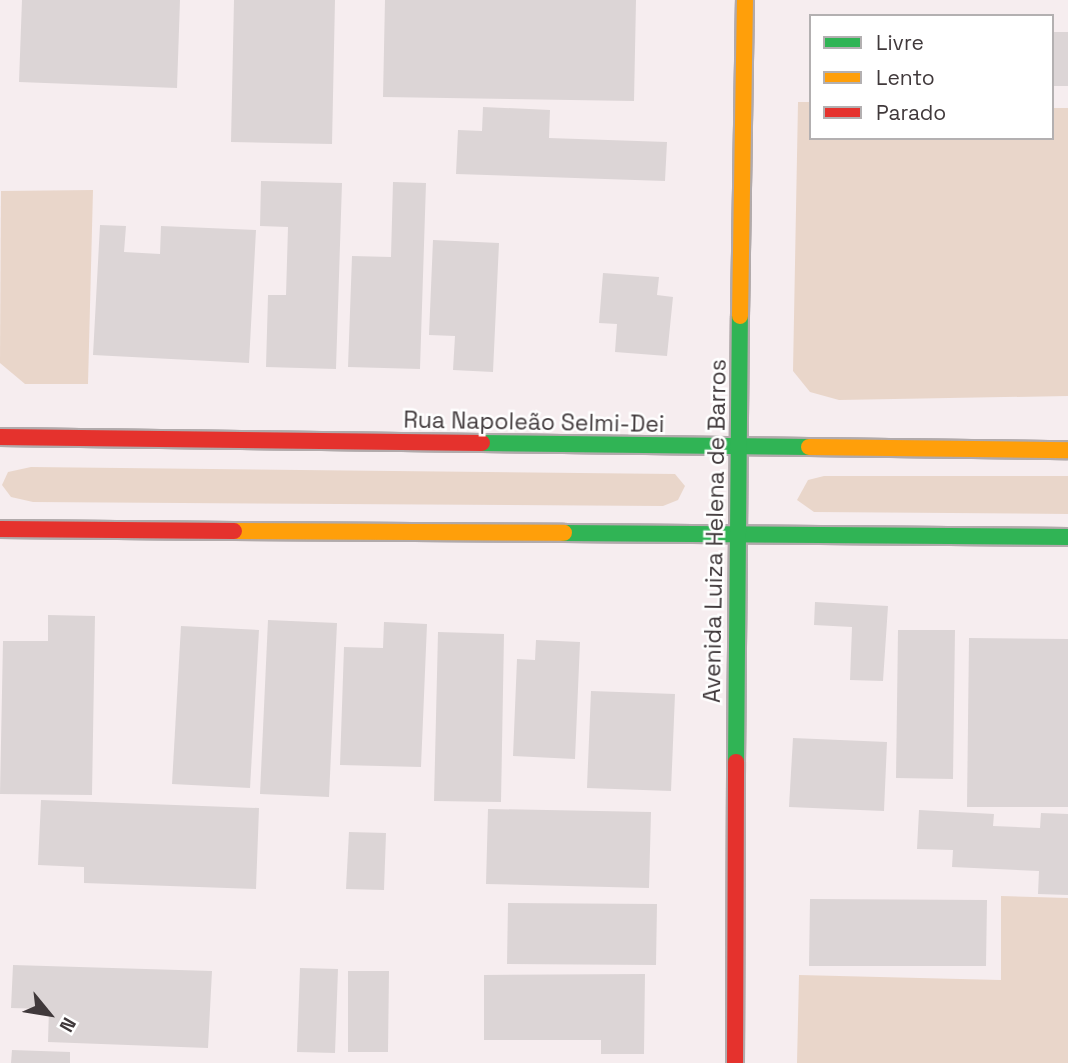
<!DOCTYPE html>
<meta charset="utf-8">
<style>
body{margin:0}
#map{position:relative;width:1068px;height:1063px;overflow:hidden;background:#f6edef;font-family:"Space Grotesk",sans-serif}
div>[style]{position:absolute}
.green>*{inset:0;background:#e9d6ca}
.building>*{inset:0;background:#dcd5d6}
.roads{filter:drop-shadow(2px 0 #b1aaab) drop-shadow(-2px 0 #b1aaab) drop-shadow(0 2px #b1aaab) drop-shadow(0 -2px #b1aaab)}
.fast>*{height:16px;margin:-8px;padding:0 8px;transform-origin:8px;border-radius:8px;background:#30b455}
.slow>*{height:16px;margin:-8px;padding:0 8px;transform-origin:8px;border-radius:8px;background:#ff9f0a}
.jam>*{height:16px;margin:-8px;padding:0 8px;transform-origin:8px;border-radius:8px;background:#e5322d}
span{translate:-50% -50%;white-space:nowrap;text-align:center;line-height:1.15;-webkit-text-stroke:5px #fff;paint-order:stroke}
.street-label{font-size:23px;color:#40393b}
.legend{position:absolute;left:809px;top:14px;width:245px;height:126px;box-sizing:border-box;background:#fff;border:2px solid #b3b0b1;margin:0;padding:9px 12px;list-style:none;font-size:21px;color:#40393b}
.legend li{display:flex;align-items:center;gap:14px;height:35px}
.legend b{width:35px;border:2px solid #b3b0b1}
.north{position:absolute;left:14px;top:979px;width:70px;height:70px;-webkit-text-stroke:5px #fff;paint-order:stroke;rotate:120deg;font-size:19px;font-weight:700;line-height:28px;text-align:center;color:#40393b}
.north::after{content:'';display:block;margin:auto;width:24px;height:32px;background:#40393b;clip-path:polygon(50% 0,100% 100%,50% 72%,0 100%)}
</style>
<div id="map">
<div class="green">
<i style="clip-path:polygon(798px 102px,811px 102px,811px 138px,1052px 138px,1052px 108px,1068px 108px,1068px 396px,839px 400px,810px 392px,793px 371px)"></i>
<i style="clip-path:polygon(93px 190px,88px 384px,25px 384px,0 363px,1px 191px)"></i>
<i style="clip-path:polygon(31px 467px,675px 474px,685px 486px,678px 500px,663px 506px,33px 502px,11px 497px,2px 485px,8px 472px)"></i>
<i style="clip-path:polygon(824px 476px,1068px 476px,1068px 514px,814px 512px,797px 500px,808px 480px)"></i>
<i style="clip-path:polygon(1001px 896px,1068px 898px,1068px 1063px,797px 1063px,799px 975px,1001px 980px)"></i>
</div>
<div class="building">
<i style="clip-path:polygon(22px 0,180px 0,177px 88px,19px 82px)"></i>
<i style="clip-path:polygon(234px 0,335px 0,332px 144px,231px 142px)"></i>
<i style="clip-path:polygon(385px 0,636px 0,634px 101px,383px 97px)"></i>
<i style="clip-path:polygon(1052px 32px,1068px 32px,1068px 86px,1052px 86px)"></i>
<i style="clip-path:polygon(483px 107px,550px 110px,549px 138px,667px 142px,665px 181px,456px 174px,458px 130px,482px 131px)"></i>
<i style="clip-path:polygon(261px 181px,342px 183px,336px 369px,266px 367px,268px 295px,286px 295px,288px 227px,260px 226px)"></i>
<i style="clip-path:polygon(393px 182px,426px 183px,420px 369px,348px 367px,352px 256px,391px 257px)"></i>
<i style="clip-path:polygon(100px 225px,126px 226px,124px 252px,160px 254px,161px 226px,256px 230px,249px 363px,93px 355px)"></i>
<i style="clip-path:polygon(433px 240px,499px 243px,493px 372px,453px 370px,455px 336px,429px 335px)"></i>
<i style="clip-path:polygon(603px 273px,659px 277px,657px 295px,673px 297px,667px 356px,615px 352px,617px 324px,599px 323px)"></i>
<i style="clip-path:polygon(815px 602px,888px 606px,883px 681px,850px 680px,852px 627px,814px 625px)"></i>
<i style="clip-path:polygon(48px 615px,95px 616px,92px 795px,0 794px,3px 641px,48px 641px)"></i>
<i style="clip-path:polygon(268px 620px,337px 623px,329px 797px,260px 794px)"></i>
<i style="clip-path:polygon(384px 622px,427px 624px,421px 767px,340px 765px,344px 647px,383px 648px)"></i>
<i style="clip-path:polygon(181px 626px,259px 630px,250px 788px,172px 784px)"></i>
<i style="clip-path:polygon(898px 630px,955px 630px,953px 779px,896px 778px)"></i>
<i style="clip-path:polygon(438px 632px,504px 634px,501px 802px,434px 801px)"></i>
<i style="clip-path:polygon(969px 638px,1068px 639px,1068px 807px,967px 807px)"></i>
<i style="clip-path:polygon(536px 640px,580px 642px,575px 759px,513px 756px,517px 659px,535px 660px)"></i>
<i style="clip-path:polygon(591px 691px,675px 694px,671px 791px,587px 788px)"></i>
<i style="clip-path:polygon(793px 738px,887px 742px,884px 811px,789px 807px)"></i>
<i style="clip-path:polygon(41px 800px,259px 808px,256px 889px,84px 883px,84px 867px,38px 865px)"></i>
<i style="clip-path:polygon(488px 809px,651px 812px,649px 888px,486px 884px)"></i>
<i style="clip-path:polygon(919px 810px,994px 814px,993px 826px,1040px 828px,1041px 813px,1068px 814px,1068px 895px,1038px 894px,1039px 871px,952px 867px,953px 850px,917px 849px)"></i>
<i style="clip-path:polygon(349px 832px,386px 833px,384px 890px,346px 889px)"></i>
<i style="clip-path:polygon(810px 899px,987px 900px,986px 966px,809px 966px)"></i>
<i style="clip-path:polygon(508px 903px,657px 904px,656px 965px,507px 964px)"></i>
<i style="clip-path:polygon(13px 965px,212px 971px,208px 1048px,48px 1042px,49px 1009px,11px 1008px)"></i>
<i style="clip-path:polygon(300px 968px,338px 969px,335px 1053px,297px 1052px)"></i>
<i style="clip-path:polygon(348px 971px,389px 971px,388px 1052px,348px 1052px)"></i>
<i style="clip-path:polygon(645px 974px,644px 1054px,601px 1054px,601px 1040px,484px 1040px,484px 975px)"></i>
<i style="clip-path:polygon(12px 1050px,70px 1052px,70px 1063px,11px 1063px)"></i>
</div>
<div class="roads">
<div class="fast">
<i style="left:482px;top:443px;width:327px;rotate:0.7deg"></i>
<i style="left:564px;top:533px;width:504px;rotate:0.45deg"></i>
<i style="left:736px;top:762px;width:446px;rotate:-89.5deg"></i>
</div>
<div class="slow">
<i style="left:740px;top:316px;width:316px;rotate:-89.1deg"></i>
<i style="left:809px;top:447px;width:259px;rotate:0.7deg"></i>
<i style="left:234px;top:531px;width:330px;rotate:0.3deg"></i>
</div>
<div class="jam">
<i style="left:0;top:437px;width:482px;rotate:0.7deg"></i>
<i style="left:0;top:529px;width:234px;rotate:0.5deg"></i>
<i style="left:735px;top:1063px;width:301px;rotate:-89.8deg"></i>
</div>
</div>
<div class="street-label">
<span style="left:534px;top:422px;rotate:1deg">Rua Napoleão Selmi-Dei</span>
<span style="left:715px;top:531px;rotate:-89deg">Avenida Luiza Helena de Barros</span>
</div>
<ul class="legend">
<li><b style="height:9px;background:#30b455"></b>Livre</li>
<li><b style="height:9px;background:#ff9f0a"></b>Lento</li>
<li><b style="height:9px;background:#e5322d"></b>Parado</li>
</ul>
<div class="north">N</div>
</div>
